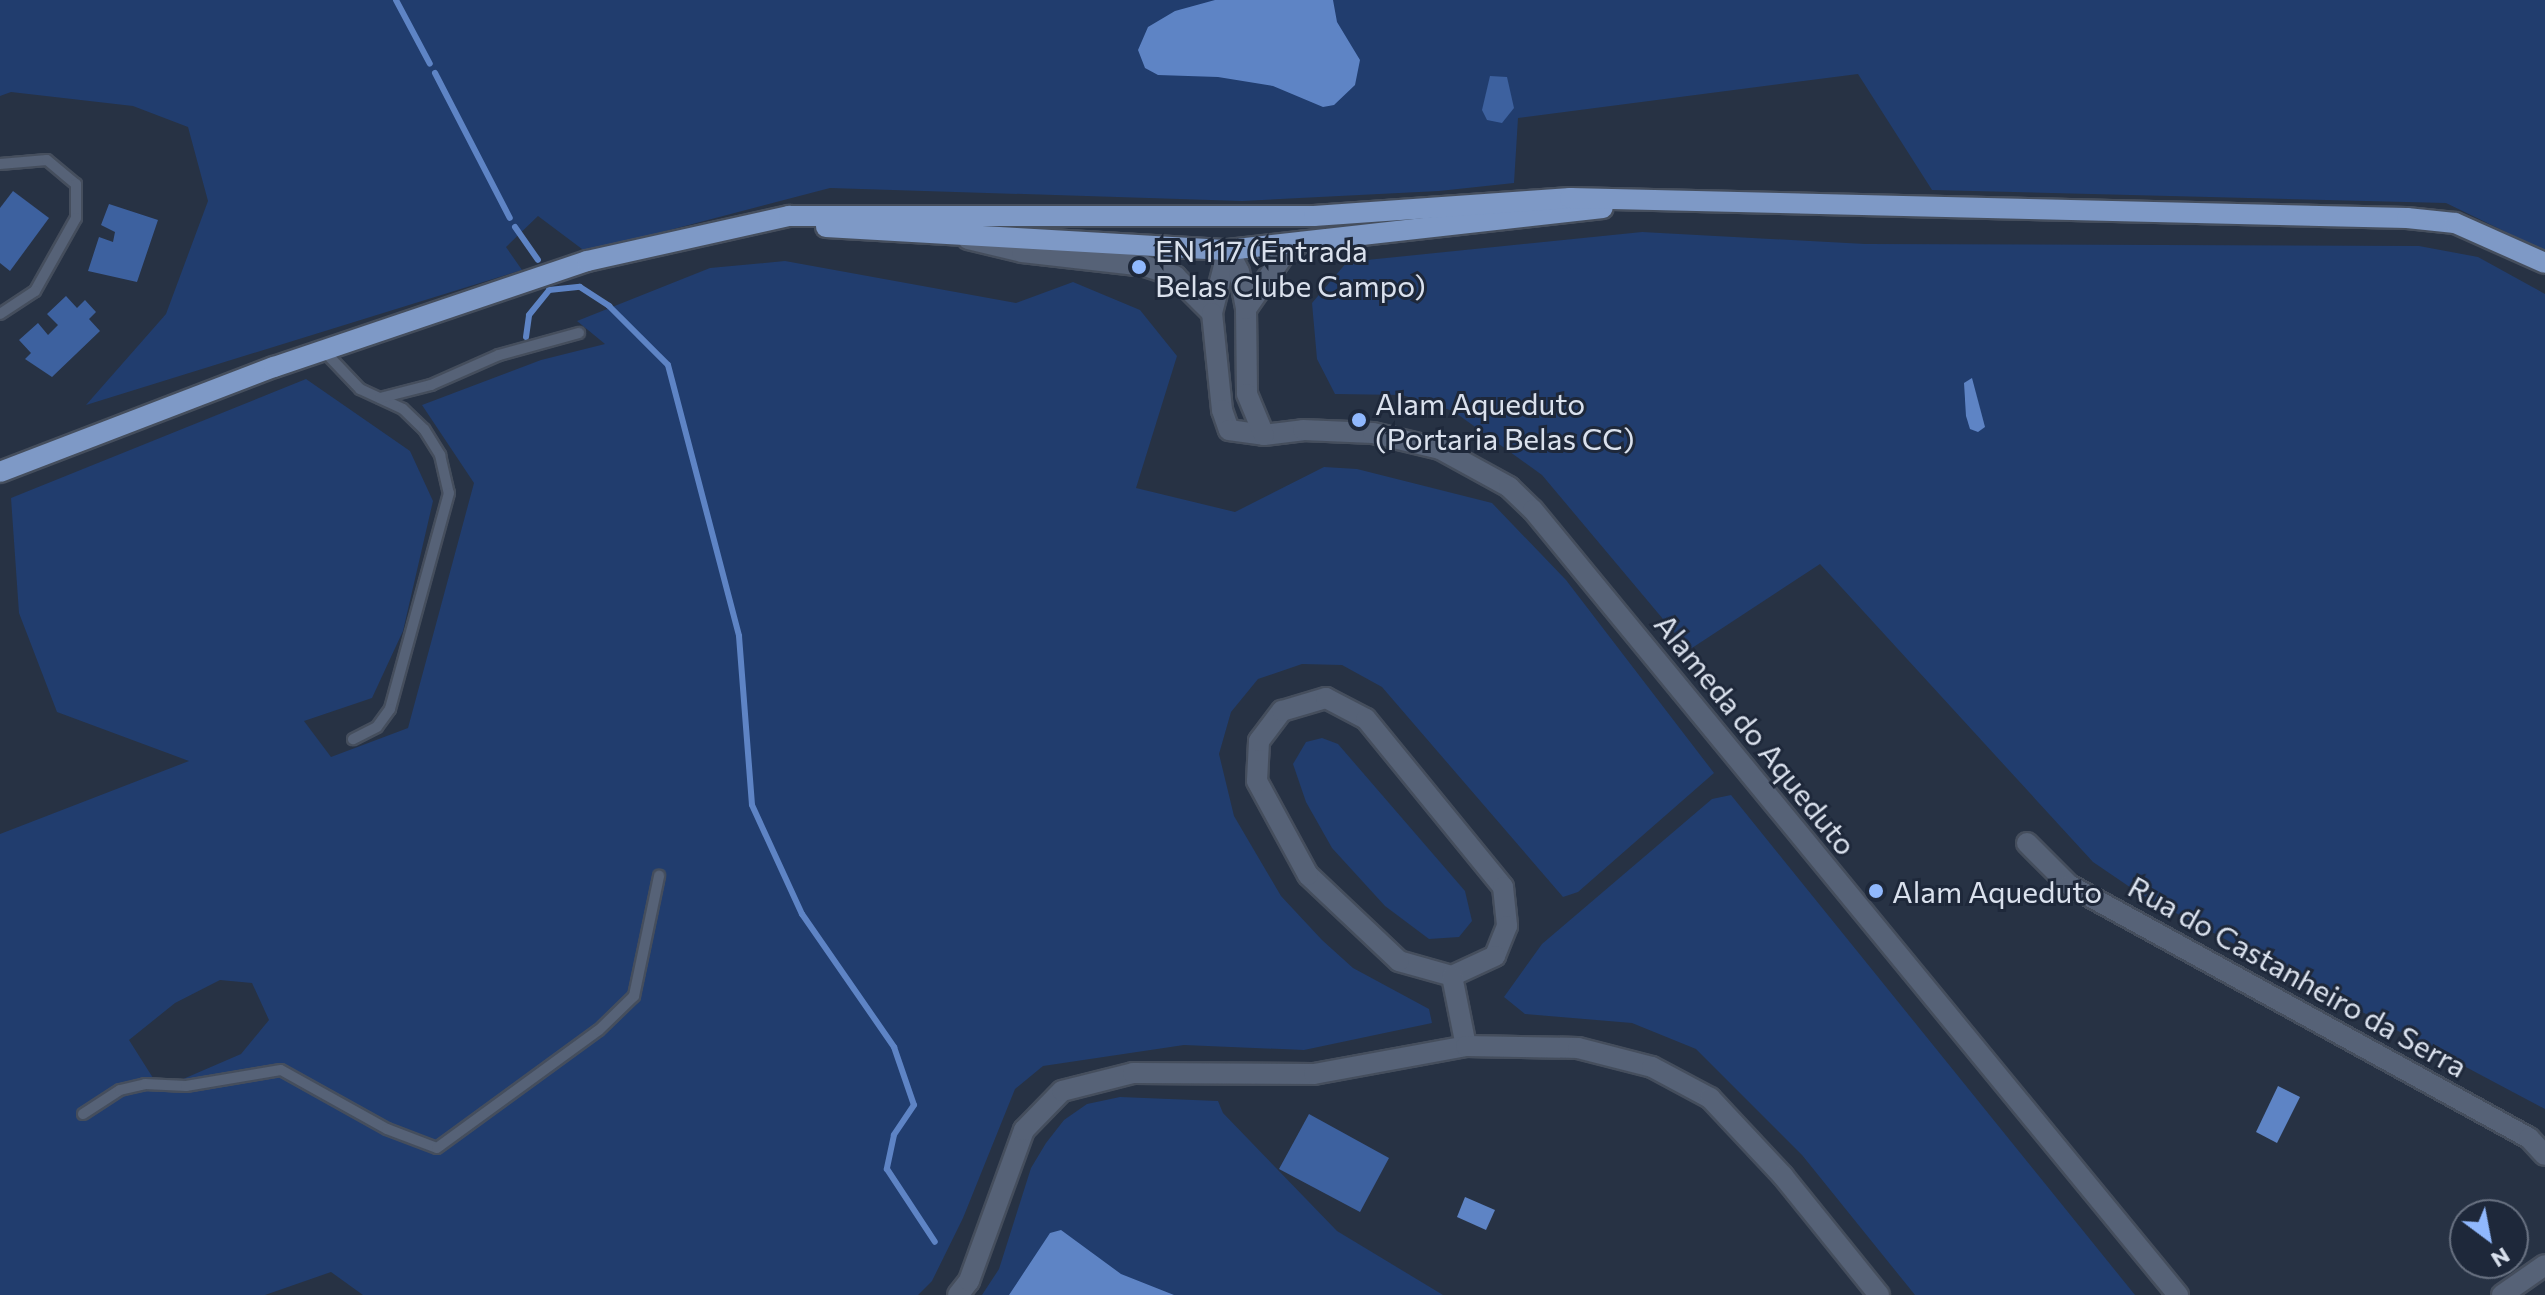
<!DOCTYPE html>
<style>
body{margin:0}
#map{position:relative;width:2545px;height:1295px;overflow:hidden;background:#273244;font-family:Commissioner,sans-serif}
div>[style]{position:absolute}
.green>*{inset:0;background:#213d6e}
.water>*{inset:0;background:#5e84c5}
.stream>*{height:6px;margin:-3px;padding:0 3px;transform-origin:3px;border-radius:3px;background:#5e84c5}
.building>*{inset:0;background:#3d619f}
.roads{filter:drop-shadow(2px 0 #454e5d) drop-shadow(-2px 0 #454e5d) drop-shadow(0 2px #454e5d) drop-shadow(0 -2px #454e5d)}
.service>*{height:10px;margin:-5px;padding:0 5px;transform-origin:5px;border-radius:5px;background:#566277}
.minor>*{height:20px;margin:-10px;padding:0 10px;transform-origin:10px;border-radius:10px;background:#566277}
.primary>*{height:20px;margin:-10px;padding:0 10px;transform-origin:10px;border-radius:10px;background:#7e99c6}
.dots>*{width:22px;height:22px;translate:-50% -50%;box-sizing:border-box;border:4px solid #1e283a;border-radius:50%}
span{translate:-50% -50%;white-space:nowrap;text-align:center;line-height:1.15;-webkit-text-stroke:6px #1e283a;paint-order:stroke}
.poi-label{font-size:30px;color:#dae1ed}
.left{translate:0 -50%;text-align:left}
.street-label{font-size:30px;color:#dae1ed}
.north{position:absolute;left:2449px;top:1199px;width:80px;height:80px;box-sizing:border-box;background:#1e283a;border:2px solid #697282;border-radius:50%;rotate:148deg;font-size:22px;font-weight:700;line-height:32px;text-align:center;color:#dae1ed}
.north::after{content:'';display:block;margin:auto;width:28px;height:36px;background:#90b8fd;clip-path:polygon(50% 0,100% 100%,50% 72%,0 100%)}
</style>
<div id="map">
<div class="green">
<i style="clip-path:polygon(0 0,2545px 0,2545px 251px,2446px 203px,1932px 190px,1858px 74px,1518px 118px,1514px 183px,1439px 191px,1242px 201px,830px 188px,586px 252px,538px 216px,506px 247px,522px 270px,86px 405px,166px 314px,208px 201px,188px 127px,133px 106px,11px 92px,0 96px)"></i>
<i style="clip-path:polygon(1642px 232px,1865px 244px,2419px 246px,2478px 257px,2545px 294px,2545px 1109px,2140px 894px,2093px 862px,1820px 564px,1689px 650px,1542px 475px,1453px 411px,1402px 395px,1335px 394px,1317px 359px,1312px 303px,1347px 262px)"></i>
<i style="clip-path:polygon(evenodd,785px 261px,1016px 303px,1073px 282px,1140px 310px,1177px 356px,1136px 488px,1235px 512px,1324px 467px,1357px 469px,1492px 503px,1566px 580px,1714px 773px,1578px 892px,1563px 897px,1382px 687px,1342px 665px,1302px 664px,1258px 679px,1231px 712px,1219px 754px,1234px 816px,1281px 896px,1322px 940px,1353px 968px,1429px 1009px,1432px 1023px,1304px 1050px,1184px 1045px,1043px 1066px,1015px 1089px,963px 1218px,932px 1281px,918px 1295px,363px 1295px,331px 1272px,265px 1295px,0 1295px,0 834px,189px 761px,57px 712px,19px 613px,11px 498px,306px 379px,410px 451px,433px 501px,403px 631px,372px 698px,304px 721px,331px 757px,408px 728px,474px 483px,422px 405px,541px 360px,605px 344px,577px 321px,710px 268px,785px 261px,220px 980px,252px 983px,269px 1020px,241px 1054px,160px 1089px,129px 1040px,175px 1003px,220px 980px)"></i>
<i style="clip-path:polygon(1322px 738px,1338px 744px,1465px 891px,1472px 921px,1459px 937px,1429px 939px,1385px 906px,1332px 848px,1306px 802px,1293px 764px,1306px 742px)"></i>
<i style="clip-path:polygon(1731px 795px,2135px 1295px,1915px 1295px,1802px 1155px,1696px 1049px,1632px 1023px,1525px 1014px,1504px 997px,1542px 944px,1712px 799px)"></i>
<i style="clip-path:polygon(1120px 1097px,1218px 1101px,1223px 1113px,1337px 1231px,1443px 1295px,982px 1295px,999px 1269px,1031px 1168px,1046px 1143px,1064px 1120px,1087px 1104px)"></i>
</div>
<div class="water">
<i style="clip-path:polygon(1215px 0,1333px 0,1337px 22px,1360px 60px,1355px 85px,1334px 105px,1323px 107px,1273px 86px,1218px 77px,1158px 75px,1145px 68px,1138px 50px,1148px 27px,1175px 11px)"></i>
<i style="clip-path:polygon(1972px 378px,1985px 427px,1978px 432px,1970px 429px,1966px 416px,1964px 383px)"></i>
<i style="clip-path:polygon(2278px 1086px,2300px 1097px,2277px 1143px,2256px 1132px)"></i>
<i style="clip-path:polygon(1465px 1197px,1495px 1210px,1486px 1230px,1457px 1217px)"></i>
<i style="clip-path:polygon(1061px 1230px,1121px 1274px,1174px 1295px,1009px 1295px,1050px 1233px)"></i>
</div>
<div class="stream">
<i style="left:396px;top:0;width:72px;rotate:62deg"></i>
<i style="left:435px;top:73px;width:163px;rotate:62.7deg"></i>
<i style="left:515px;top:227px;width:40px;rotate:55.1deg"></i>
<i style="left:526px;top:337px;width:22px;rotate:-82deg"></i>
<i style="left:529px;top:315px;width:32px;rotate:-51deg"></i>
<i style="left:549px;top:290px;width:31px;rotate:-6deg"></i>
<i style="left:580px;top:287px;width:35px;rotate:33deg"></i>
<i style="left:609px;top:306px;width:83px;rotate:45deg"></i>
<i style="left:668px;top:365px;width:280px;rotate:75.3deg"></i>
<i style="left:739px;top:636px;width:169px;rotate:85.6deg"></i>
<i style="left:752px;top:805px;width:120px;rotate:65.4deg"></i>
<i style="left:802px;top:914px;width:162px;rotate:55.3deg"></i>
<i style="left:894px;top:1047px;width:61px;rotate:71deg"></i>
<i style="left:914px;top:1105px;width:36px;rotate:124deg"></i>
<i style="left:894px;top:1135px;width:35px;rotate:102deg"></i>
<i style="left:887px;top:1169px;width:87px;rotate:56.7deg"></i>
</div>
<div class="building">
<i style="clip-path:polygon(1490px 76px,1507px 77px,1514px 108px,1502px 123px,1487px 120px,1482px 110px)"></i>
<i style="clip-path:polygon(13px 191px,49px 218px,10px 271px,0 263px,0 208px)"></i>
<i style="clip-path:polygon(109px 204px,158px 220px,137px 282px,88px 271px,99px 237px,113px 242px,115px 232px,101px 225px)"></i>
<i style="clip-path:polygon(66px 296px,77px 308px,85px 300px,96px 312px,89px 319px,100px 331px,52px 377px,25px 359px,31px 353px,19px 340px,38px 323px,48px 335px,58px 325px,47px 314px)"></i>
<i style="clip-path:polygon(1309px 1114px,1389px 1158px,1360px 1212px,1279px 1169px)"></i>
</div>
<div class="roads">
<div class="service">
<i style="left:0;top:164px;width:47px;rotate:-4.9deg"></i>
<i style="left:47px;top:160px;width:38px;rotate:40deg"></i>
<i style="left:76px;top:184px;width:34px;rotate:90deg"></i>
<i style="left:76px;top:218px;width:84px;rotate:119.3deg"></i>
<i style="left:35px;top:291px;width:42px;rotate:146.7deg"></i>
<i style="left:323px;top:350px;width:54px;rotate:46.5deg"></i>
<i style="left:360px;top:389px;width:47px;rotate:24.9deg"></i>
<i style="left:403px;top:409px;width:29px;rotate:44deg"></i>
<i style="left:424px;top:429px;width:31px;rotate:58deg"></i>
<i style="left:440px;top:455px;width:39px;rotate:77deg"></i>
<i style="left:449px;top:493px;width:224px;rotate:105.3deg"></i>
<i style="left:390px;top:709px;width:22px;rotate:126deg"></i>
<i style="left:377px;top:727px;width:27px;rotate:153deg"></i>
<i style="left:380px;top:398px;width:53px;rotate:-14.3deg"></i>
<i style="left:431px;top:385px;width:74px;rotate:-23.8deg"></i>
<i style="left:499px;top:355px;width:83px;rotate:-15.4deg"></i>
<i style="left:83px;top:1114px;width:44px;rotate:-33deg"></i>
<i style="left:120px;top:1090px;width:26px;rotate:-13deg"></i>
<i style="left:145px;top:1084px;width:41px;rotate:2.8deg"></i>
<i style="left:186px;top:1086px;width:96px;rotate:-9.6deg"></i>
<i style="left:281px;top:1070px;width:121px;rotate:29.1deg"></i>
<i style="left:387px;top:1129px;width:53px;rotate:20.8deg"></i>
<i style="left:437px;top:1148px;width:200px;rotate:-36.1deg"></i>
<i style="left:599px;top:1030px;width:49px;rotate:-44.2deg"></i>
<i style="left:634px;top:996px;width:123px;rotate:-78.2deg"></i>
</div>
<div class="minor">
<i style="left:968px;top:239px;width:56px;rotate:13.5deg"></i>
<i style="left:1022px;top:252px;width:124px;rotate:6.5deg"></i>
<i style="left:1145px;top:266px;width:32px;rotate:18deg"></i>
<i style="left:1175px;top:276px;width:52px;rotate:45deg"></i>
<i style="left:1228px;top:250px;width:65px;rotate:104.3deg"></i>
<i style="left:1212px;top:313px;width:98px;rotate:84.1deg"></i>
<i style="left:1222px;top:410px;width:21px;rotate:71deg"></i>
<i style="left:1229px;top:430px;width:35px;rotate:8deg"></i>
<i style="left:1264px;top:435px;width:39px;rotate:-7deg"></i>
<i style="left:1303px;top:430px;width:70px;rotate:2.5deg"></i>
<i style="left:1373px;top:433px;width:69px;rotate:13.4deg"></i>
<i style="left:1440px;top:449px;width:79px;rotate:28.8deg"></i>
<i style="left:1509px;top:487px;width:33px;rotate:44deg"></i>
<i style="left:1533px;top:510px;width:1016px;rotate:50.59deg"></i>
<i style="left:1228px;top:250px;width:25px;rotate:63deg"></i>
<i style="left:1239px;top:272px;width:38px;rotate:79deg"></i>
<i style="left:1246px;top:309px;width:85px;rotate:89.3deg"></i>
<i style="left:1247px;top:394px;width:44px;rotate:67.5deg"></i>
<i style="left:1246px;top:309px;width:65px;rotate:-55.1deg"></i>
<i style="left:1283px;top:256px;width:23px;rotate:-38deg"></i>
<i style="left:2027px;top:843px;width:59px;rotate:45deg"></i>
<i style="left:2069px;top:885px;width:525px;rotate:28.81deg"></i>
<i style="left:2529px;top:1138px;width:23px;rotate:47deg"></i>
<i style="left:1452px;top:976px;width:55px;rotate:-164.2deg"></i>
<i style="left:1399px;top:961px;width:125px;rotate:-136.6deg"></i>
<i style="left:1308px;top:875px;width:107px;rotate:-118.5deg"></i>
<i style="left:1257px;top:781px;width:40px;rotate:-87.1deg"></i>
<i style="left:1259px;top:741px;width:38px;rotate:-53deg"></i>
<i style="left:1282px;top:711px;width:46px;rotate:-16.5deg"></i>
<i style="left:1326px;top:698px;width:45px;rotate:27.7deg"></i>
<i style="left:1366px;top:719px;width:217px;rotate:50.8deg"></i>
<i style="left:1503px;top:887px;width:39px;rotate:84deg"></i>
<i style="left:1507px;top:926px;width:32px;rotate:112deg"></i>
<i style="left:1495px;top:956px;width:47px;rotate:155.1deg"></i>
<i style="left:1452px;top:976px;width:71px;rotate:78.7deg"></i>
<i style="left:958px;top:1295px;width:18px;rotate:-52deg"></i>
<i style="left:969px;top:1281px;width:161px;rotate:-70deg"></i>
<i style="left:1024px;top:1130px;width:54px;rotate:-45.7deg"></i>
<i style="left:1062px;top:1091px;width:73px;rotate:-14.2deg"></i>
<i style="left:1133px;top:1073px;width:181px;rotate:0.3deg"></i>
<i style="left:1314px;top:1074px;width:155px;rotate:-10.4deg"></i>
<i style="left:1466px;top:1046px;width:112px;rotate:1deg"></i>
<i style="left:1578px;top:1048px;width:76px;rotate:14.4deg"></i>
<i style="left:1652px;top:1067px;width:66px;rotate:28.1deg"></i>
<i style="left:1710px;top:1098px;width:107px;rotate:46.9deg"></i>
<i style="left:1783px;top:1176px;width:153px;rotate:51.1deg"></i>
<i style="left:2502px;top:1295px;width:52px;rotate:-34.9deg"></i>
</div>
<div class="primary">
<i style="left:826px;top:227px;width:403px;rotate:3.3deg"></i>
<i style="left:1228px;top:250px;width:377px;rotate:-6.4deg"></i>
<i style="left:0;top:472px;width:293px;rotate:-21deg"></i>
<i style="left:274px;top:367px;width:330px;rotate:-18.7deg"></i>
<i style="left:587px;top:261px;width:207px;rotate:-12.6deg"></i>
<i style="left:789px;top:216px;width:525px"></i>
<i style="left:1314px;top:216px;width:257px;rotate:-4deg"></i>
<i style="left:1570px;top:198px;width:837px;rotate:1.37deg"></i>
<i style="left:2407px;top:218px;width:48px;rotate:5.9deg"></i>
<i style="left:2455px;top:223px;width:98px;rotate:24deg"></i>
</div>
</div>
<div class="dots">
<i style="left:1139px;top:267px;background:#90b8fd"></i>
<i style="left:1359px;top:420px;background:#90b8fd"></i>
<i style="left:1876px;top:891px;background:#90b8fd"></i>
</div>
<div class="poi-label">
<span class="left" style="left:1155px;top:267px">EN 117 (Entrada<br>Belas Clube Campo)</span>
<span class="left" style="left:1375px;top:420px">Alam Aqueduto<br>(Portaria Belas CC)</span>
<span class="left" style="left:1892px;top:891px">Alam Aqueduto</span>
</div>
<div class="street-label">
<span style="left:1756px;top:734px;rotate:51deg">Alameda do Aqueduto</span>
<span style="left:2298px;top:976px;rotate:29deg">Rua do Castanheiro da Serra</span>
</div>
<div class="north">N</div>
</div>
